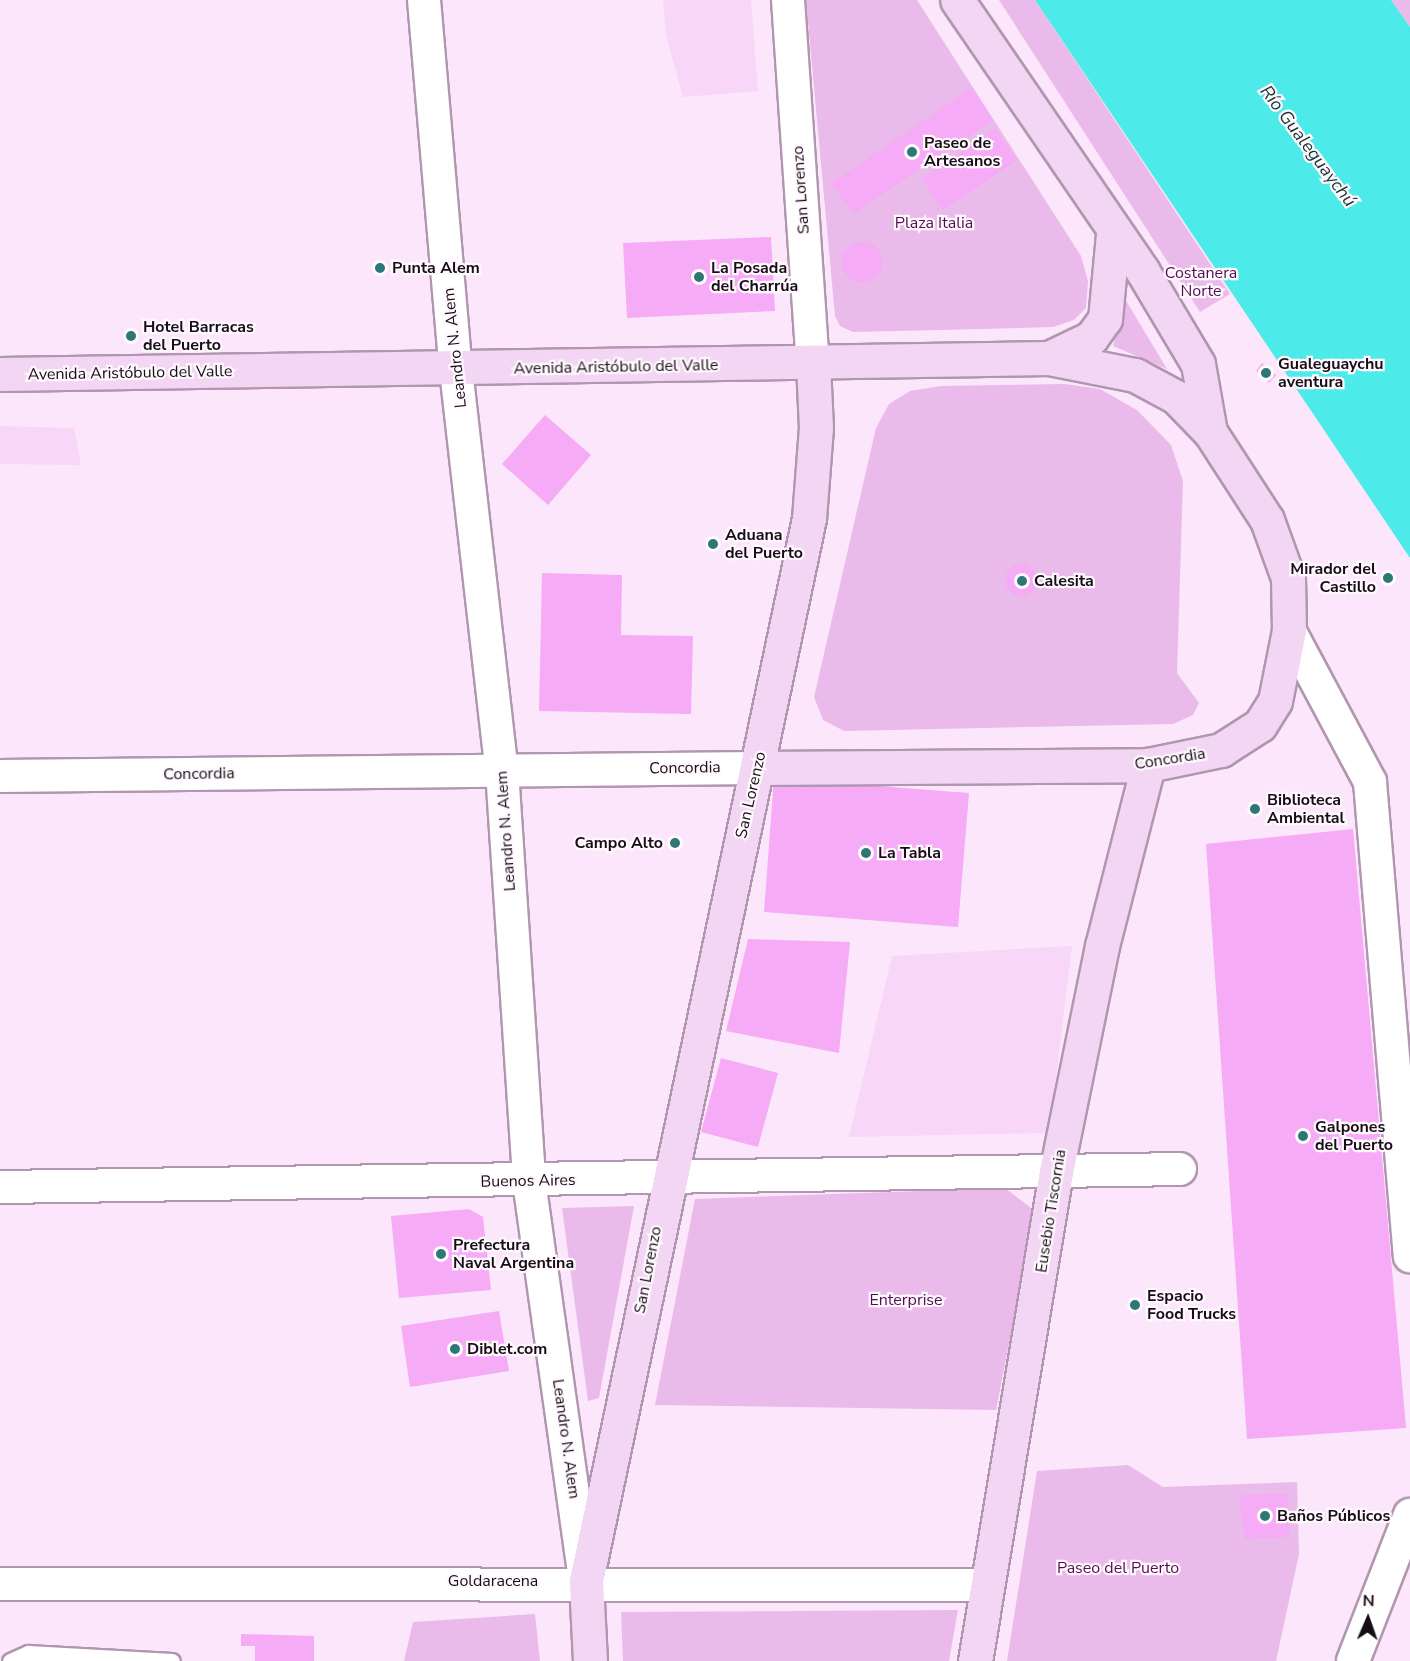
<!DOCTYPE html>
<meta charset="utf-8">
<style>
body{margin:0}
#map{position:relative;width:1410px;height:1661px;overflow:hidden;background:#fce6fb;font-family:"Nunito Sans",sans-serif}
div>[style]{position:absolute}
.built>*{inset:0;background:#f7d6f7}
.green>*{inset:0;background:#eabaea}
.water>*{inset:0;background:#4cebea}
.building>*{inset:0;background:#f5abf5}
.round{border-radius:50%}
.roads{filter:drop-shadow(2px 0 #b096af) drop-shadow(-2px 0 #b096af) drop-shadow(0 2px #b096af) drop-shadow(0 -2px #b096af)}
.lane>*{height:15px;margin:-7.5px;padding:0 7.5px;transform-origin:7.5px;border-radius:7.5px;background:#fff}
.street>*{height:32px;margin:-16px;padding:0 16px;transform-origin:16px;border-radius:16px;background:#fff}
.secondary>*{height:33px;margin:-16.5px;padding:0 16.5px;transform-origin:16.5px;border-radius:16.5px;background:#f2d6f3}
.dots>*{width:16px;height:16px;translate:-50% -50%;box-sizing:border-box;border:3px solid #fff9fe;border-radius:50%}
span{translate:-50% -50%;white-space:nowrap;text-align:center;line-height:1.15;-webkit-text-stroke:4.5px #fff9fe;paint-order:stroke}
.poi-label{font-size:16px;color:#160d16;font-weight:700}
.left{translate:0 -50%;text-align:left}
.right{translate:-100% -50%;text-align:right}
.street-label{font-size:16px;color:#160d16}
.park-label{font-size:16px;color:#500f52}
.water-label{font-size:18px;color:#1a3333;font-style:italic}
.north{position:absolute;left:1338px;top:1589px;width:60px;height:60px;-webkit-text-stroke:4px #fff9fe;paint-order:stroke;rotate:2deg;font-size:16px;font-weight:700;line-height:24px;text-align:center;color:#160d16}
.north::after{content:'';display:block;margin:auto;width:21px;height:27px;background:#160d16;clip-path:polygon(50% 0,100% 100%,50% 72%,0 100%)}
</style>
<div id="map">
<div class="built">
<i style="clip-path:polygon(663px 0,751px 0,758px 91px,683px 97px,666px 35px)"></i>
<i style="clip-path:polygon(0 426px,74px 428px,81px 465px,0 464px)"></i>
<i style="clip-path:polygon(1072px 946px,1049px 1133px,849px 1137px,892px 956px)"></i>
</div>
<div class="green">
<i style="clip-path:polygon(806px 0,917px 0,1081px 256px,1088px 281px,1086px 308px,1074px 320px,1053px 327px,982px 329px,853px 332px,840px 326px,835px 316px)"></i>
<i style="clip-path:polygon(999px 0,1035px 0,1230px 294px,1200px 312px)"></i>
<i style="clip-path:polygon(1391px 0,1410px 0,1410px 27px)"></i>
<i style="clip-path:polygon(1125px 299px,1167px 369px,1113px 346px)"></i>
<i style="clip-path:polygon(1065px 384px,1100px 389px,1137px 410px,1171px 445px,1183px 481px,1177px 673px,1199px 703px,1193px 715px,1173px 724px,844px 731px,823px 720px,814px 697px,876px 428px,889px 404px,910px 391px,941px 386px)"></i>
<i style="clip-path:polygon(1005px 1188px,1035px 1211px,996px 1410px,655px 1405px,695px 1199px)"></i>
<i style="clip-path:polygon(634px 1206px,599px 1398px,588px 1401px,562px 1208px)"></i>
<i style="clip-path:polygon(1128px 1465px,1163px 1487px,1297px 1482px,1299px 1554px,1276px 1661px,1007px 1661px,1037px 1471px)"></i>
<i style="clip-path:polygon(958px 1610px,949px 1661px,623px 1661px,621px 1612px)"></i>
<i style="clip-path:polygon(535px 1614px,540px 1661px,404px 1661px,413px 1622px)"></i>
</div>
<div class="water">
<i style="clip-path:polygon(1035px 0,1391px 0,1410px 27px,1410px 558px)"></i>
</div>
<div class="building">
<i style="clip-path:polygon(972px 88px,993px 120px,853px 214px,831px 183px)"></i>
<i style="clip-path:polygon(995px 128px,1017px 160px,943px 210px,922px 179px)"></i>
<i style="clip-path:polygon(771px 237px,775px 311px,627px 318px,623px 243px)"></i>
<i class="round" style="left:842px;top:242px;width:40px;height:40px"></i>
<i style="clip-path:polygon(1262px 363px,1276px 375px,1269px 383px,1256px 371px)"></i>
<i style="clip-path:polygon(545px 415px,591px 455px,548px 505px,502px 464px)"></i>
<i class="round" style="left:1005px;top:564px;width:32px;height:32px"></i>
<i style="clip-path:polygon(542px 573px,622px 575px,621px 635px,693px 636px,691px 714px,539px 711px)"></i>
<i style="clip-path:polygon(774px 778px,969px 793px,958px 927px,764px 912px)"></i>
<i style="clip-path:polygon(1353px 829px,1406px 1428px,1247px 1439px,1206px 844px)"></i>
<i style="clip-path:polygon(748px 939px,850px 942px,839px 1053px,726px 1031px)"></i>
<i style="clip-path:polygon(721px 1058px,778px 1073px,758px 1147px,701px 1132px)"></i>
<i style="clip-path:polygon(469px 1209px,483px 1217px,491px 1290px,399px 1298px,391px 1216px)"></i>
<i style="clip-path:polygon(499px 1311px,509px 1371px,410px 1387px,401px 1326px)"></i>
<i style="clip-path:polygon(1287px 1494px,1289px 1537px,1245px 1539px,1239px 1495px)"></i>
<i style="clip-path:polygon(241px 1634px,314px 1636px,314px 1661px,255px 1661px,255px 1646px,241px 1646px)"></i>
</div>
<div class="roads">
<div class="lane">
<i style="left:10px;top:1661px;width:20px;rotate:-24deg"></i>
<i style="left:28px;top:1653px;width:144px;rotate:3.2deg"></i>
</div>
<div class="street">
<i style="left:424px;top:0;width:371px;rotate:85.1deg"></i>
<i style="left:456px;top:370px;width:404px;rotate:83.5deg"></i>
<i style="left:502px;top:771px;width:411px;rotate:86.2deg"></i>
<i style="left:529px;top:1181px;width:400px;rotate:82deg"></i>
<i style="left:788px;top:0;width:366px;rotate:86.1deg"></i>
<i style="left:1289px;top:630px;width:172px;rotate:61.9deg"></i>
<i style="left:1370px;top:782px;width:476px;rotate:85.2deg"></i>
<i style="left:0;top:776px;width:757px;rotate:-0.61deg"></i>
<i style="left:0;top:1187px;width:1180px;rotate:-0.87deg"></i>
<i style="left:0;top:1584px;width:986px;rotate:0.06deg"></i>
<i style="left:1353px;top:1661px;width:157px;rotate:-68.7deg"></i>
</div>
<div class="secondary">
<i style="left:1049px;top:358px;width:47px;rotate:-25.5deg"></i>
<i style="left:1091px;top:338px;width:24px;rotate:-54deg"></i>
<i style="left:1105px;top:319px;width:84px;rotate:-84.6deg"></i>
<i style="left:0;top:374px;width:1049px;rotate:-0.87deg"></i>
<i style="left:1049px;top:358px;width:88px;rotate:11.2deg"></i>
<i style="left:1135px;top:375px;width:47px;rotate:28.2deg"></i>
<i style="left:1176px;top:397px;width:49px;rotate:45.8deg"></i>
<i style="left:757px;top:768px;width:391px;rotate:-0.4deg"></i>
<i style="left:1148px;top:765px;width:75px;rotate:-11.6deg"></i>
<i style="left:1221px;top:750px;width:46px;rotate:-32.7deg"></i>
<i style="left:1260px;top:725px;width:28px;rotate:-58deg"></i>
<i style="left:1275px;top:701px;width:72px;rotate:-78.8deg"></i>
<i style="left:1289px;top:630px;width:52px;rotate:-91.1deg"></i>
<i style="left:1288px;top:578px;width:62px;rotate:-109.9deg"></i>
<i style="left:1267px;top:520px;width:105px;rotate:-122.9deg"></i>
<i style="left:1210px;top:432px;width:69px;rotate:-100deg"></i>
<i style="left:1198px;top:364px;width:109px;rotate:-120.8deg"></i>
<i style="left:1142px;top:270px;width:327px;rotate:-124.4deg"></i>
<i style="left:590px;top:1661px;width:80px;rotate:-92.9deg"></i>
<i style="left:586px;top:1581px;width:1086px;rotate:-78.15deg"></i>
<i style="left:809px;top:518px;width:90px;rotate:-85.6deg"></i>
<i style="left:816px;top:428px;width:63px;rotate:-92.7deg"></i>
<i style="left:975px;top:1661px;width:496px;rotate:-80.6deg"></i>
<i style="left:1056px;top:1172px;width:231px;rotate:-78.5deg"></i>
<i style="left:1102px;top:946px;width:187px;rotate:-75.7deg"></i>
</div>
</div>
<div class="dots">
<i style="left:912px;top:152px;background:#2e7777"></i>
<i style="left:380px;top:268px;background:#2e7777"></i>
<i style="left:699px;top:277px;background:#2e7777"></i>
<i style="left:131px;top:336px;background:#2e7777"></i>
<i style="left:1266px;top:373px;background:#2e7777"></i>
<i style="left:713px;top:544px;background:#2e7777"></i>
<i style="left:1388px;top:578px;background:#2e7777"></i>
<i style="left:1022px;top:581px;background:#2e7777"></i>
<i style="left:1255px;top:809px;background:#2e7777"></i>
<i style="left:675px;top:843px;background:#2e7777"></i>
<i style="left:866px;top:853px;background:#2e7777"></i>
<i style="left:1303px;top:1136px;background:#2e7777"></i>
<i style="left:441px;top:1254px;background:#2e7777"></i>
<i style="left:1135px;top:1305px;background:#2e7777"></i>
<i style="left:455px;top:1349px;background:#2e7777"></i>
<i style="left:1265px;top:1516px;background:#2e7777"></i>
</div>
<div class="poi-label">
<span class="left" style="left:924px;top:152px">Paseo de<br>Artesanos</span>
<span class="left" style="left:392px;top:268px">Punta Alem</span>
<span class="left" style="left:711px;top:277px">La Posada<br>del Charrúa</span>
<span class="left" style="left:143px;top:336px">Hotel Barracas<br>del Puerto</span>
<span class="left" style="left:1278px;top:373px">Gualeguaychu<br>aventura</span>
<span class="left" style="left:725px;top:544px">Aduana<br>del Puerto</span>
<span class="right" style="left:1376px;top:578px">Mirador del<br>Castillo</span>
<span class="left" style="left:1034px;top:581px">Calesita</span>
<span class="left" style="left:1267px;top:809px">Biblioteca<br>Ambiental</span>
<span class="right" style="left:663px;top:843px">Campo Alto</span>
<span class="left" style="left:878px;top:853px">La Tabla</span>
<span class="left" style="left:1315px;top:1136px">Galpones<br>del Puerto</span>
<span class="left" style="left:453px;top:1254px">Prefectura<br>Naval Argentina</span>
<span class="left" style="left:1147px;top:1305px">Espacio<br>Food Trucks</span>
<span class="left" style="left:467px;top:1349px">Diblet.com</span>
<span class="left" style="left:1277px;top:1516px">Baños Públicos</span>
</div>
<div class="street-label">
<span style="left:801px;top:190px;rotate:-94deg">San Lorenzo</span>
<span style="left:455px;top:348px;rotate:-96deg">Leandro N. Alem</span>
<span style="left:616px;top:367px;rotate:-1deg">Avenida Aristóbulo del Valle</span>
<span style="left:130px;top:373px;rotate:-1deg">Avenida Aristóbulo del Valle</span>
<span style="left:1170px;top:759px;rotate:-9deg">Concordia</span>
<span style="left:685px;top:768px;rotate:-1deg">Concordia</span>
<span style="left:199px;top:774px;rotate:-1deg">Concordia</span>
<span style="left:751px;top:795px;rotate:-77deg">San Lorenzo</span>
<span style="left:506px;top:831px;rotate:-94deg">Leandro N. Alem</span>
<span style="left:528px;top:1181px;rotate:-1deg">Buenos Aires</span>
<span style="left:1051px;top:1211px;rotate:-81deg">Eusebio Tiscornia</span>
<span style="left:648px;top:1270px;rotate:-79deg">San Lorenzo</span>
<span style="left:566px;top:1439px;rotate:82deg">Leandro N. Alem</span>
<span style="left:493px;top:1581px">Goldaracena</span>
</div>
<div class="park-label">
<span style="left:934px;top:223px">Plaza Italia</span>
<span style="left:1201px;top:282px">Costanera<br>Norte</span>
<span style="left:906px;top:1300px">Enterprise</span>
<span style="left:1118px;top:1568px">Paseo del Puerto</span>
</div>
<div class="water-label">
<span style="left:1308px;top:146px;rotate:53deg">Río Gualeguaychú</span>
</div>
<div class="north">N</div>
</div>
